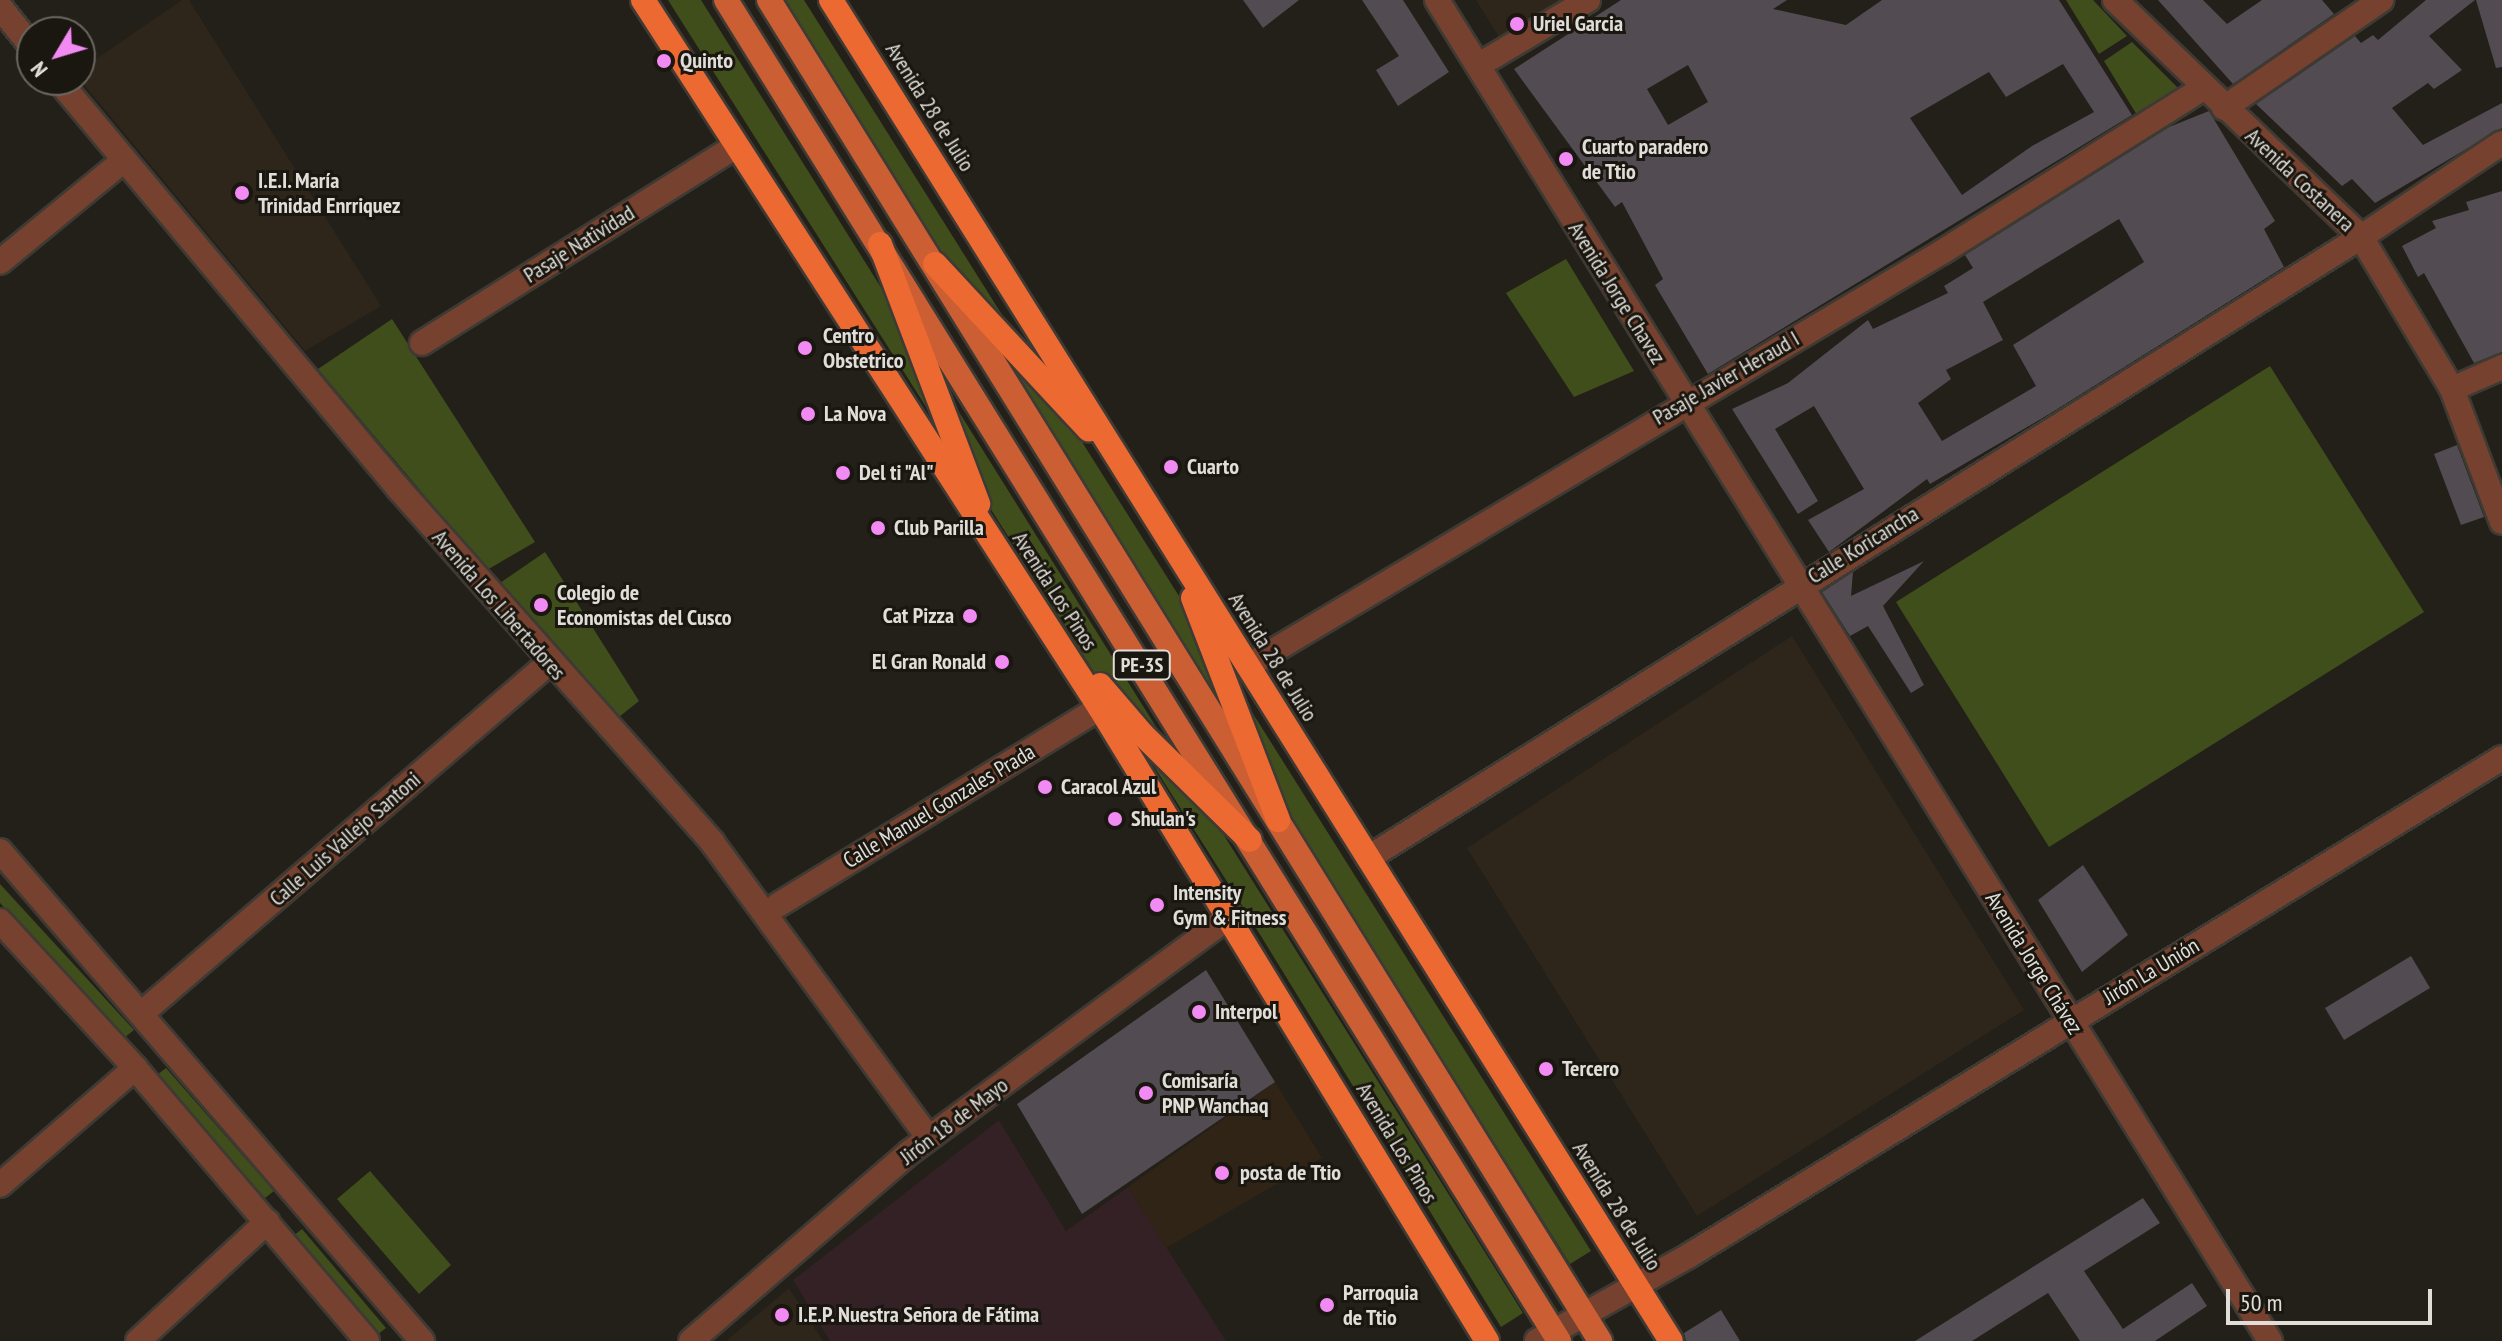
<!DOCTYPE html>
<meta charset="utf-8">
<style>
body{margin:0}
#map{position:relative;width:2502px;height:1341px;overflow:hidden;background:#231f19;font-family:"PT Sans Narrow",sans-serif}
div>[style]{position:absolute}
.commercial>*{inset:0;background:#332125}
.built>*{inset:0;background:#2e261a}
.medical>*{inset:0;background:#302416}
.green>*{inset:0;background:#404e1c}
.building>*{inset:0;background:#524b51}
.roads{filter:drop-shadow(2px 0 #3e3a34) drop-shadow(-2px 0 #3e3a34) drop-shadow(0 2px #3e3a34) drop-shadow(0 -2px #3e3a34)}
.minor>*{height:24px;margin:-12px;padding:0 12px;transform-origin:12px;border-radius:12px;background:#76412e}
.major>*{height:24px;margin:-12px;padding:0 12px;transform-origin:12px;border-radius:12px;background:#cb5e32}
.highway>*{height:24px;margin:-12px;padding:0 12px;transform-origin:12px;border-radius:12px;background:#ec6932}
.dots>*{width:22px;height:22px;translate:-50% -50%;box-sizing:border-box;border:4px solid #1a1610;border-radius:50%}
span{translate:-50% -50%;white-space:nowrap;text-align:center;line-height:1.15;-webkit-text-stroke:6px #1a1610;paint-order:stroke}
.shield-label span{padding:2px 6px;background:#1a1610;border:2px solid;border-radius:6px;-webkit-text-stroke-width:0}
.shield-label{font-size:20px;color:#e1ded9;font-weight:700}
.poi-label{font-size:22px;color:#e1ded9;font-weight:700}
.left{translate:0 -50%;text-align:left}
.right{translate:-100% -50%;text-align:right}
.street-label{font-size:22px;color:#e1ded9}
.north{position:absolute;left:16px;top:16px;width:80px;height:80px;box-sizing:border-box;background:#1a1610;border:2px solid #6a6660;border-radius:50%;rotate:232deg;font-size:22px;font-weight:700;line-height:32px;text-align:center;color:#e1ded9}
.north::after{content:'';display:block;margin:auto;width:28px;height:36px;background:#f28af3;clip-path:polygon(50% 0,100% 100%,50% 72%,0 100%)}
.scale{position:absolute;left:2226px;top:1289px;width:206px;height:36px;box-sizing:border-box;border:4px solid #e1ded9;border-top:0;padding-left:10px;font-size:24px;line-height:28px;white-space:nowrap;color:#e1ded9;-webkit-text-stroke:6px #1a1610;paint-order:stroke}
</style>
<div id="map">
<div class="commercial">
<i style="clip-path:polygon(999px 1120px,1066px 1231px,1128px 1187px,1226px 1341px,830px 1341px,793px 1280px)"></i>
</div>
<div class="built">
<i style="clip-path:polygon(182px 0,189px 0,381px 306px,305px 351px,80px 80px,80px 70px)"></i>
<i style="clip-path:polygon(1476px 0,1582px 0,1505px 47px)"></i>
<i style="clip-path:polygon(1792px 636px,2024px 1010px,1697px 1216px,1467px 848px)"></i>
<i style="clip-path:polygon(789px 1288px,823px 1341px,726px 1341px)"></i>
</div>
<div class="medical">
<i style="clip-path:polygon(1275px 1082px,1322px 1158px,1166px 1248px,1128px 1187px)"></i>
</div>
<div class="green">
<i style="clip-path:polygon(668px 0,701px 0,1523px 1313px,1501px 1327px,1240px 902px)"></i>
<i style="clip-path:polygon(779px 0,804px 0,1591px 1251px,1570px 1264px)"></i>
<i style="clip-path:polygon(2066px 0,2093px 0,2127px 36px,2099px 54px)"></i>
<i style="clip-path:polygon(2132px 42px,2183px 93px,2140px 120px,2104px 61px)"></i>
<i style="clip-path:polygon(1566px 259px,1634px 371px,1574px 397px,1506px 293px)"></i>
<i style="clip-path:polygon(392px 319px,535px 542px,487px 570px,318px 369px)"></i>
<i style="clip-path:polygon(2270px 366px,2424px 612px,2049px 847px,1896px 602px)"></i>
<i style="clip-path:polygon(545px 552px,639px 701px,619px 717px,500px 583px)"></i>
<i style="clip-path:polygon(0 884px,134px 1030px,124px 1038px,0 903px)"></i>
<i style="clip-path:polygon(166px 1068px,274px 1191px,265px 1198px,157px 1075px)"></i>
<i style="clip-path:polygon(370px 1171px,451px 1265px,419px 1294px,337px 1199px)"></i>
<i style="clip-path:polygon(302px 1229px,386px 1328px,377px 1335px,293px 1236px)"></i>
</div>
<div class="building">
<i style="clip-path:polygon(1243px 0,1299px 0,1263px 28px)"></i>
<i style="clip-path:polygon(1362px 0,1403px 0,1449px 72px,1398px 106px,1376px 70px,1399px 56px)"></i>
<i style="clip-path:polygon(evenodd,1621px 0,1787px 0,1773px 9px,1846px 25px,1882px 0,2059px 0,2132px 115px,1708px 374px,1655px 285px,1663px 279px,1622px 202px,1615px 207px,1514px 69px,1621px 0,2063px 64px,2094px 112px,2032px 146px,1962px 195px,1910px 118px,1989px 72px,2006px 97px,2063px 64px,1621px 0,1688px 65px,1708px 102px,1668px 125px,1647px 89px,1688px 65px)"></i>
<i style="clip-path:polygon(2158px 0,2203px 0,2227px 24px,2262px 0,2322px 0,2334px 14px,2233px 84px)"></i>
<i style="clip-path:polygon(2426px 0,2475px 0,2429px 36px,2462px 70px,2434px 89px,2428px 83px,2392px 108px,2423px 145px,2502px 103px,2502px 128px,2375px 203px,2352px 179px,2342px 186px,2256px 104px,2355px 36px,2361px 43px,2373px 35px,2378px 40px)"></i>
<i style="clip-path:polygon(2476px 0,2502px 0,2502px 67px,2496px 68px)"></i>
<i style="clip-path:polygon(evenodd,2209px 111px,2275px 221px,2264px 229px,2284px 267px,2051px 413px,1930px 484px,1927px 479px,1829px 552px,1808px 520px,1864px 489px,1814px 406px,1775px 429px,1818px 501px,1798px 514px,1732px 409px,1788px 383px,1868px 320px,1873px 329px,1948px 293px,1944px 286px,1973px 268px,1965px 255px,2169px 127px,2209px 111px,2119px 219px,2144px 262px,2013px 345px,2036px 386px,1942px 441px,1918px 403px,1951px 379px,1946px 370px,2003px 340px,1983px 302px,2119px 219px)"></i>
<i style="clip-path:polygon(2502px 191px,2502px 352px,2474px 363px,2424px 273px,2418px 277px,2402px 246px,2436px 228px,2432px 221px,2469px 210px,2466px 202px)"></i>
<i style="clip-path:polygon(2457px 445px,2484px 517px,2461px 525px,2434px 454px)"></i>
<i style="clip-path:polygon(1924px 561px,1883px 606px,1924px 685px,1911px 693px,1868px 626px,1850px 636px,1822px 592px,1853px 572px,1851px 596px)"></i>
<i style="clip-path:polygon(2083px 865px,2128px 935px,2082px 972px,2038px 900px)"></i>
<i style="clip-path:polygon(2411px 956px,2430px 988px,2344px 1040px,2325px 1008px)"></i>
<i style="clip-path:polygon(1206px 970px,1275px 1082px,1082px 1214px,1017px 1104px)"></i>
<i style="clip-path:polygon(2143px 1198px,2160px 1223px,2084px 1271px,2123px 1329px,2192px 1283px,2207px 1306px,2155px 1341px,2080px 1341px,2048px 1293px,1972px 1341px,1915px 1341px)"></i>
<i style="clip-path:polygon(1721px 1310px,1740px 1341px,1686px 1341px,1684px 1333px)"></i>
</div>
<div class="roads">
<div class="minor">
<i style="left:1437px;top:0;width:1579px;rotate:58.15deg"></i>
<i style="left:2115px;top:0;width:342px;rotate:43.9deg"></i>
<i style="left:2361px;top:237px;width:177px;rotate:59.1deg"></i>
<i style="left:2452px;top:389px;width:142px;rotate:69.4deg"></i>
<i style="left:0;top:7px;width:51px;rotate:51.3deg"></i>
<i style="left:1479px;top:65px;width:127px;rotate:-30.8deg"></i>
<i style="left:58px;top:80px;width:533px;rotate:50.18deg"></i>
<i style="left:399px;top:489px;width:472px;rotate:48.4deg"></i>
<i style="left:712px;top:842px;width:367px;rotate:53.8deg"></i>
<i style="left:2224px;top:108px;width:191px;rotate:-34.5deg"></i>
<i style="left:0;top:262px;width:161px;rotate:-39.4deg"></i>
<i style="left:422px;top:343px;width:371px;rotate:-32.1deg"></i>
<i style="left:2452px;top:389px;width:55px;rotate:-23.7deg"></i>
<i style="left:1248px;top:666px;width:808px;rotate:-30.82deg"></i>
<i style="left:1942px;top:252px;width:308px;rotate:-32.1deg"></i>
<i style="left:0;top:851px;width:647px;rotate:49.26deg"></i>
<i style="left:1368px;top:858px;width:1171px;rotate:-32.02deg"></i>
<i style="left:2361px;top:237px;width:169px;rotate:-33.7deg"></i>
<i style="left:778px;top:905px;width:377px;rotate:-31.5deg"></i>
<i style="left:0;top:921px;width:200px;rotate:47.4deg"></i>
<i style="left:135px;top:1068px;width:358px;rotate:49.6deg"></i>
<i style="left:141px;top:1014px;width:538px;rotate:-40.71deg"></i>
<i style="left:0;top:1185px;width:179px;rotate:-40.9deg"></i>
<i style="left:138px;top:1341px;width:176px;rotate:-42.7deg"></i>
<i style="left:691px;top:1341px;width:289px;rotate:-40.8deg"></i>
<i style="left:910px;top:1152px;width:398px;rotate:-36.4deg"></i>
<i style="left:1537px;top:1341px;width:176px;rotate:-29.3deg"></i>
<i style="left:1690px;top:1255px;width:952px;rotate:-31.47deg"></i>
</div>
<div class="major">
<i style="left:726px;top:0;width:1579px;rotate:58.15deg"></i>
<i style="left:769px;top:0;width:1578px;rotate:58.21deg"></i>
</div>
<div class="highway">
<i style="left:643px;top:0;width:843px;rotate:57.16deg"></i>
<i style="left:1100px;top:708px;width:742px;rotate:58.56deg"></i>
<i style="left:831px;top:0;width:1582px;rotate:57.94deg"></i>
<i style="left:880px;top:244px;width:278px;rotate:69.3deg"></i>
<i style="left:935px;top:264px;width:226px;rotate:47.1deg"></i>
<i style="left:1193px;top:598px;width:238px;rotate:69deg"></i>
<i style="left:1100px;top:685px;width:65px;rotate:49.4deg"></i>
<i style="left:1142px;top:734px;width:151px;rotate:44.5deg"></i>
</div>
</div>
<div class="dots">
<i style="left:1517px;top:24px;background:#f28af3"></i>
<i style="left:664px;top:61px;background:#f28af3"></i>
<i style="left:1566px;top:159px;background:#f28af3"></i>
<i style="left:242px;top:193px;background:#f28af3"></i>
<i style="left:805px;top:348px;background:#f28af3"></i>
<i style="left:808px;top:414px;background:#f28af3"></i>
<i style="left:1171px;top:467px;background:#f28af3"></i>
<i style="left:843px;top:473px;background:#f28af3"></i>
<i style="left:878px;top:528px;background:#f28af3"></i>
<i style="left:541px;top:605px;background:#f28af3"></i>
<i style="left:970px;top:616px;background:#f28af3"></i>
<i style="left:1002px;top:662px;background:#f28af3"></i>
<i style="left:1045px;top:787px;background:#f28af3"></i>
<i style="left:1115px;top:819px;background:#f28af3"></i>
<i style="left:1157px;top:905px;background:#f28af3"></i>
<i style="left:1199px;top:1012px;background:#f28af3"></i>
<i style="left:1546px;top:1069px;background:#f28af3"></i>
<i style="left:1146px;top:1093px;background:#f28af3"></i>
<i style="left:1222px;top:1173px;background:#f28af3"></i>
<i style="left:1327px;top:1305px;background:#f28af3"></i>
<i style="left:782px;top:1315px;background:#f28af3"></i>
</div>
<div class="shield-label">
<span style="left:1142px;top:665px">PE-3S</span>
</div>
<div class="poi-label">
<span class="left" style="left:1533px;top:24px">Uriel Garcia</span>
<span class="left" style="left:680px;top:61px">Quinto</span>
<span class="left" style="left:1582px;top:159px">Cuarto paradero<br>de Ttio</span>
<span class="left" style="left:258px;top:193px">I.E.I. María<br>Trinidad Enrriquez</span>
<span class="left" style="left:823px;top:348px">Centro<br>Obstetrico</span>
<span class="left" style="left:824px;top:414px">La Nova</span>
<span class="left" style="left:1187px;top:467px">Cuarto</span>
<span class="left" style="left:859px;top:473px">Del ti "Al"</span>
<span class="left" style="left:894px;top:528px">Club Parilla</span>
<span class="left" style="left:557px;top:605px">Colegio de<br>Economistas del Cusco</span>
<span class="right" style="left:954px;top:616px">Cat Pizza</span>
<span class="right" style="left:986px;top:662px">El Gran Ronald</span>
<span class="left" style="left:1061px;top:787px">Caracol Azul</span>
<span class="left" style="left:1131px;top:819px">Shulan's</span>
<span class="left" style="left:1173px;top:905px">Intensity<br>Gym &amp; Fitness</span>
<span class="left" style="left:1215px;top:1012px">Interpol</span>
<span class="left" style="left:1562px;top:1069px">Tercero</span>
<span class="left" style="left:1162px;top:1093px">Comisaría<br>PNP Wanchaq</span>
<span class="left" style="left:1240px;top:1173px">posta de Ttio</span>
<span class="left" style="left:1343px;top:1305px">Parroquia<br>de Ttio</span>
<span class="left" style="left:798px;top:1315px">I.E.P. Nuestra Señora de Fátima</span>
</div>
<div class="street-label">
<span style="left:930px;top:107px;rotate:58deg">Avenida 28 de Julio</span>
<span style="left:2300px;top:180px;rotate:43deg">Avenida Costanera</span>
<span style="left:579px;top:244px;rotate:-32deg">Pasaje Natividad</span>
<span style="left:1617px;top:293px;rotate:58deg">Avenida Jorge Chavez</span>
<span style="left:1726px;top:378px;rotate:-30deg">Pasaje Javier Heraud I</span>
<span style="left:1863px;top:545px;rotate:-32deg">Calle Koricancha</span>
<span style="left:1055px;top:591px;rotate:57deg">Avenida Los Pinos</span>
<span style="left:499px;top:605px;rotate:49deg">Avenida Los Libertadores</span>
<span style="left:1273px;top:657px;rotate:58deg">Avenida 28 de Julio</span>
<span style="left:939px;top:806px;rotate:-31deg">Calle Manuel Gonzales Prada</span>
<span style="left:345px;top:839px;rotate:-41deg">Calle Luis Vallejo Santoni</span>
<span style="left:2034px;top:963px;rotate:58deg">Avenida Jorge Chávez</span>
<span style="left:2151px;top:971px;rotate:-31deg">Jirón La Unión</span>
<span style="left:954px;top:1121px;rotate:-37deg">Jirón 18 de Mayo</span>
<span style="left:1397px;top:1143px;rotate:59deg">Avenida Los Pinos</span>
<span style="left:1617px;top:1206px;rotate:58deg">Avenida 28 de Julio</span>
</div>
<div class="north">N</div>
<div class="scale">50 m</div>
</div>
